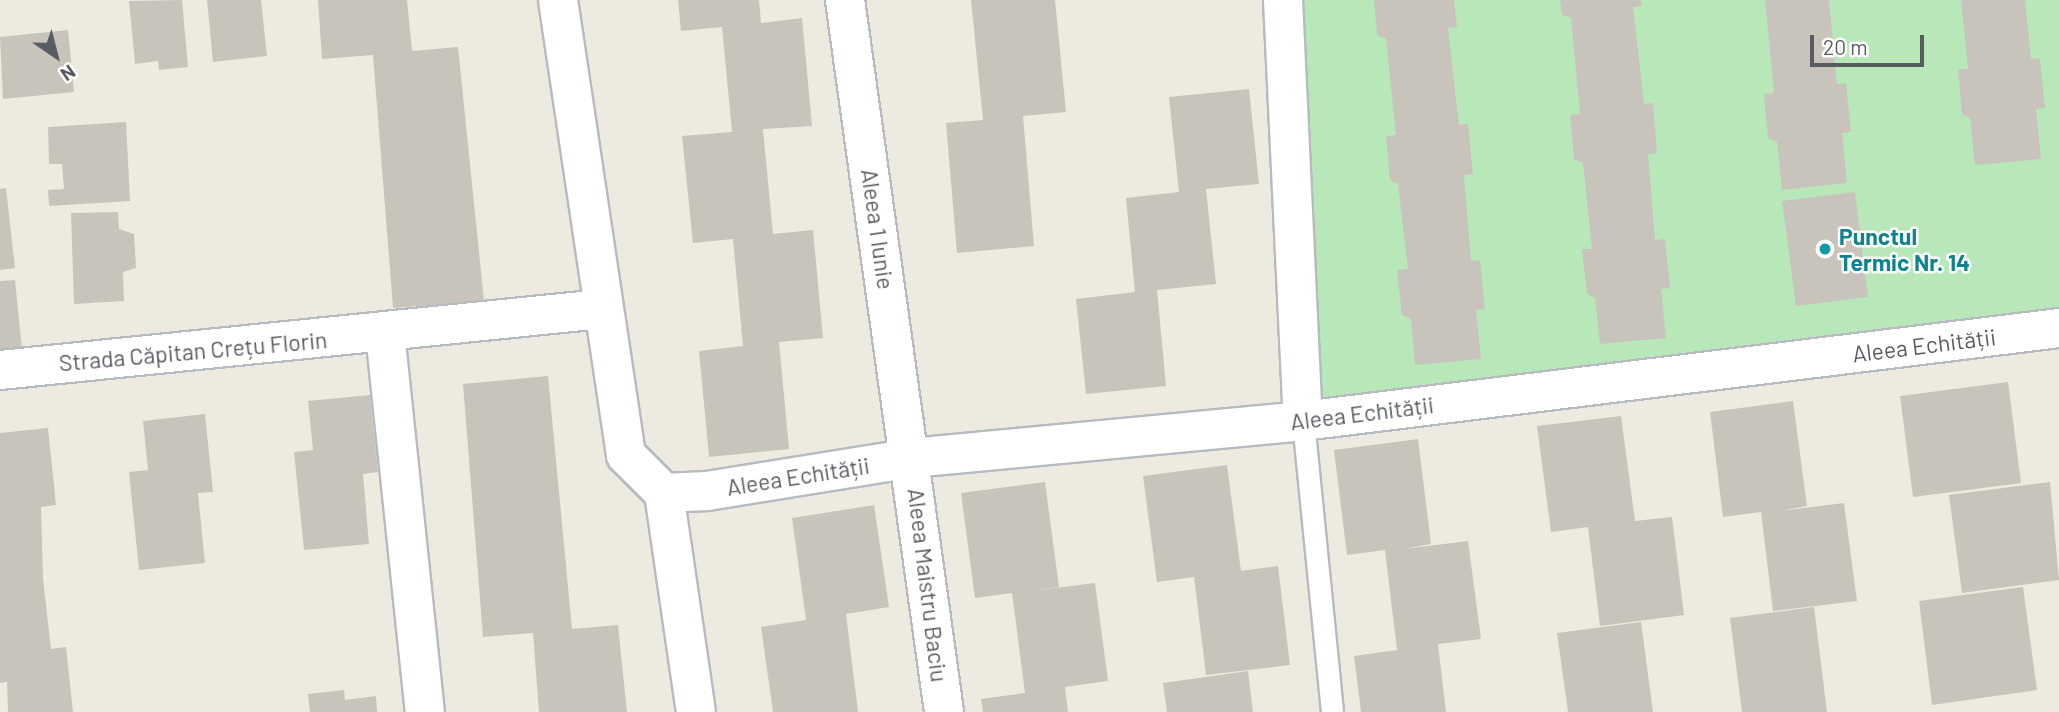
<!DOCTYPE html>
<meta charset="utf-8">
<style>
body{margin:0}
#map{position:relative;width:2059px;height:712px;overflow:hidden;background:#edebdf;font-family:Barlow,sans-serif}
div>[style]{position:absolute}
.green>*{inset:0;background:#b8e8ba}
.building>*{inset:0;background:#c8c4bc}
.roads{filter:drop-shadow(2px 0 #b7bac0) drop-shadow(-2px 0 #b7bac0) drop-shadow(0 2px #b7bac0) drop-shadow(0 -2px #b7bac0)}
.lane>*{height:21px;margin:-10.5px;padding:0 10.5px;transform-origin:10.5px;border-radius:10.5px;background:#fff}
.street>*{height:38px;margin:-19px;padding:0 19px;transform-origin:19px;border-radius:19px;background:#fff}
.dots>*{width:19px;height:19px;translate:-50% -50%;box-sizing:border-box;border:4px solid #fff;border-radius:50%}
span{translate:-50% -50%;white-space:nowrap;text-align:center;line-height:1.15;-webkit-text-stroke:5px #fff;paint-order:stroke}
.street-label{font-size:23px;color:#585c62}
.culture-label{font-size:23px;color:#0d838f;font-weight:700}
.left{translate:0 -50%;text-align:left}
.north{position:absolute;left:21px;top:21px;width:70px;height:70px;-webkit-text-stroke:5px #fff;paint-order:stroke;rotate:145deg;font-size:19px;font-weight:700;line-height:28px;text-align:center;color:#585c62}
.north::after{content:'';display:block;margin:auto;width:24px;height:32px;background:#585c62;clip-path:polygon(50% 0,100% 100%,50% 72%,0 100%)}
.scale{position:absolute;left:1810px;top:35px;width:114px;height:32px;box-sizing:border-box;border:4px solid #585c62;border-top:0;padding-left:9px;font-size:21px;line-height:24px;white-space:nowrap;color:#585c62;-webkit-text-stroke:5px #fff;paint-order:stroke}
</style>
<div id="map">
<div class="green">
<i style="clip-path:polygon(1283px 0,2059px 0,2059px 328px,1303px 421px)"></i>
</div>
<div class="building">
<i style="clip-path:polygon(182px 0,188px 67px,159px 70px,158px 61px,135px 64px,129px 1px)"></i>
<i style="clip-path:polygon(207px 0,261px 0,267px 56px,213px 62px)"></i>
<i style="clip-path:polygon(318px 0,407px 0,412px 51px,458px 47px,484px 301px,393px 308px,373px 55px,322px 59px)"></i>
<i style="clip-path:polygon(678px 0,759px 0,761px 23px,802px 18px,812px 126px,763px 129px,773px 234px,813px 230px,823px 338px,779px 342px,789px 449px,709px 457px,699px 351px,743px 346px,733px 239px,693px 243px,682px 136px,732px 132px,722px 27px,681px 31px)"></i>
<i style="clip-path:polygon(971px 0,1055px 0,1066px 112px,1023px 116px,1034px 246px,957px 253px,946px 123px,983px 120px)"></i>
<i style="clip-path:polygon(1374px 0,1454px 0,1457px 27px,1448px 28px,1459px 125px,1468px 124px,1473px 174px,1464px 175px,1471px 261px,1480px 260px,1485px 309px,1476px 310px,1481px 359px,1415px 365px,1411px 319px,1402px 315px,1397px 270px,1408px 269px,1398px 184px,1390px 180px,1386px 136px,1396px 135px,1386px 39px,1377px 35px)"></i>
<i style="clip-path:polygon(1560px 0,1641px 0,1642px 6px,1633px 7px,1644px 104px,1653px 103px,1657px 153px,1648px 154px,1655px 240px,1665px 239px,1670px 288px,1661px 289px,1666px 338px,1600px 344px,1595px 298px,1587px 294px,1582px 249px,1592px 249px,1583px 163px,1574px 159px,1570px 115px,1580px 114px,1571px 18px,1562px 15px)"></i>
<i style="clip-path:polygon(1765px 0,1829px 0,1837px 84px,1846px 83px,1851px 132px,1842px 133px,1847px 183px,1782px 190px,1777px 142px,1768px 138px,1764px 94px,1774px 93px)"></i>
<i style="clip-path:polygon(1961px 0,2025px 0,2031px 59px,2040px 58px,2045px 108px,2036px 109px,2041px 159px,1975px 165px,1970px 118px,1962px 114px,1958px 69px,1968px 69px)"></i>
<i style="clip-path:polygon(68px 30px,74px 92px,3px 99px,0 37px)"></i>
<i style="clip-path:polygon(1249px 89px,1259px 184px,1206px 189px,1216px 284px,1157px 290px,1166px 386px,1086px 394px,1076px 299px,1135px 292px,1126px 198px,1179px 192px,1169px 97px)"></i>
<i style="clip-path:polygon(126px 122px,130px 201px,49px 206px,48px 190px,64px 189px,62px 164px,49px 164px,48px 127px)"></i>
<i style="clip-path:polygon(6px 188px,15px 268px,0 270px,0 189px)"></i>
<i style="clip-path:polygon(1855px 192px,1868px 297px,1796px 306px,1782px 201px)"></i>
<i style="clip-path:polygon(118px 212px,119px 229px,134px 234px,136px 268px,123px 272px,124px 301px,74px 304px,71px 213px)"></i>
<i style="clip-path:polygon(15px 280px,22px 349px,0 352px,0 281px)"></i>
<i style="clip-path:polygon(548px 376px,572px 629px,618px 625px,627px 712px,539px 712px,533px 633px,483px 637px,463px 384px)"></i>
<i style="clip-path:polygon(2008px 382px,2021px 483px,1913px 497px,1900px 396px)"></i>
<i style="clip-path:polygon(370px 395px,378px 472px,363px 474px,369px 544px,304px 550px,294px 452px,313px 450px,308px 401px)"></i>
<i style="clip-path:polygon(1793px 401px,1807px 506px,1780px 511px,1844px 503px,1857px 601px,1773px 611px,1761px 512px,1723px 517px,1710px 412px)"></i>
<i style="clip-path:polygon(205px 414px,213px 492px,198px 493px,205px 563px,139px 570px,129px 472px,148px 470px,143px 421px)"></i>
<i style="clip-path:polygon(1621px 416px,1635px 521px,1672px 517px,1684px 615px,1600px 626px,1588px 527px,1551px 532px,1537px 426px)"></i>
<i style="clip-path:polygon(48px 428px,56px 505px,41px 507px,43px 579px,51px 649px,66px 647px,73px 712px,8px 712px,7px 682px,0 683px,0 433px)"></i>
<i style="clip-path:polygon(1418px 439px,1431px 544px,1404px 549px,1468px 541px,1481px 639px,1438px 644px,1446px 712px,1361px 712px,1354px 656px,1397px 650px,1385px 550px,1347px 555px,1334px 450px)"></i>
<i style="clip-path:polygon(1227px 465px,1241px 571px,1278px 566px,1290px 665px,1206px 675px,1194px 577px,1157px 582px,1143px 476px)"></i>
<i style="clip-path:polygon(1045px 482px,1059px 587px,1031px 591px,1095px 583px,1108px 681px,1065px 687px,1068px 712px,983px 712px,981px 699px,1025px 693px,1012px 593px,975px 598px,961px 493px)"></i>
<i style="clip-path:polygon(2050px 482px,2059px 580px,1962px 593px,1949px 495px)"></i>
<i style="clip-path:polygon(874px 505px,889px 607px,846px 614px,858px 712px,773px 712px,761px 627px,806px 620px,792px 518px)"></i>
<i style="clip-path:polygon(2023px 587px,2037px 690px,1932px 705px,1919px 601px)"></i>
<i style="clip-path:polygon(1814px 607px,1827px 712px,1742px 712px,1730px 618px)"></i>
<i style="clip-path:polygon(1641px 622px,1653px 712px,1568px 712px,1557px 633px)"></i>
<i style="clip-path:polygon(1248px 671px,1253px 712px,1167px 712px,1163px 683px)"></i>
<i style="clip-path:polygon(344px 690px,345px 700px,376px 696px,377px 712px,310px 712px,308px 694px)"></i>
</div>
<div class="roads">
<div class="lane">
<i style="left:1303px;top:421px;width:292px;rotate:84.3deg"></i>
</div>
<div class="street">
<i style="left:558px;top:0;width:460px;rotate:81.5deg"></i>
<i style="left:626px;top:455px;width:54px;rotate:45deg"></i>
<i style="left:664px;top:493px;width:221px;rotate:81.7deg"></i>
<i style="left:845px;top:0;width:719px;rotate:82.08deg"></i>
<i style="left:1283px;top:0;width:421px;rotate:87.3deg"></i>
<i style="left:385px;top:333px;width:381px;rotate:84deg"></i>
<i style="left:0;top:370px;width:605px;rotate:-5.79deg"></i>
<i style="left:664px;top:493px;width:43px;rotate:-2.7deg"></i>
<i style="left:707px;top:491px;width:208px;rotate:-9.1deg"></i>
<i style="left:912px;top:458px;width:393px;rotate:-5.4deg"></i>
<i style="left:1303px;top:421px;width:762px;rotate:-7.01deg"></i>
</div>
</div>
<div class="dots">
<i style="left:1825px;top:249px;background:#0f9aa8"></i>
</div>
<div class="street-label">
<span style="left:878px;top:229px;rotate:82deg">Aleea 1 Iunie</span>
<span style="left:1924px;top:345px;rotate:-7deg">Aleea Echității</span>
<span style="left:193px;top:351px;rotate:-5deg">Strada Căpitan Crețu Florin</span>
<span style="left:1362px;top:413px;rotate:-7deg">Aleea Echității</span>
<span style="left:798px;top:476px;rotate:-9deg">Aleea Echității</span>
<span style="left:928px;top:585px;rotate:83deg">Aleea Maistru Baciu</span>
</div>
<div class="culture-label">
<span class="left" style="left:1839px;top:249px">Punctul<br>Termic Nr. 14</span>
</div>
<div class="north">N</div>
<div class="scale">20 m</div>
</div>
